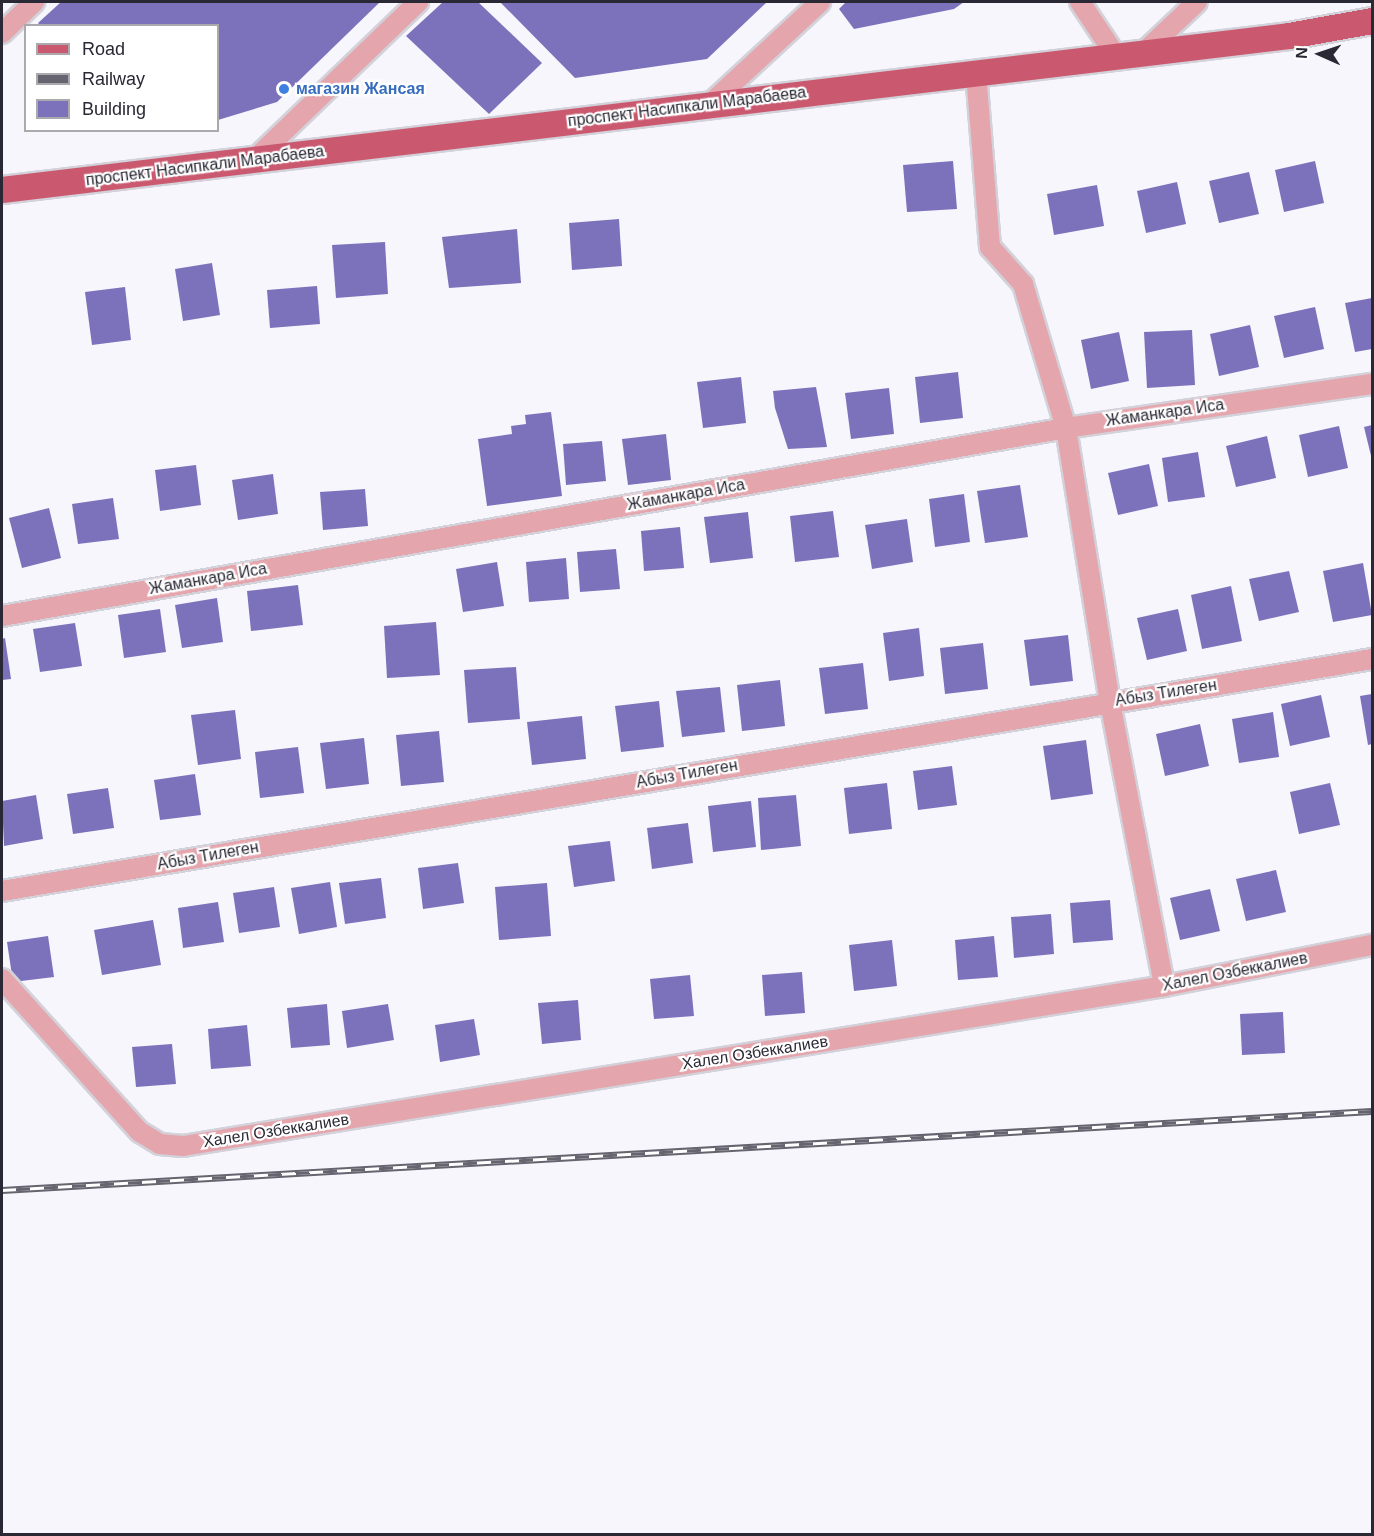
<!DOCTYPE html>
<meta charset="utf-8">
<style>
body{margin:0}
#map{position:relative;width:1374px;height:1536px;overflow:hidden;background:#f8f6fd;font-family:Helvetica,sans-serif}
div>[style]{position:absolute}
.building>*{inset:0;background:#7b72bb}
.roads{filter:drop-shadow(2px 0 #d3d1d9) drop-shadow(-2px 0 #d3d1d9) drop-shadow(0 2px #d3d1d9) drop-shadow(0 -2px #d3d1d9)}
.minor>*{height:20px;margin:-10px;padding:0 10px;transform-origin:10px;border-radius:10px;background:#e5a5ad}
.major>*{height:26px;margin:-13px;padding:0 13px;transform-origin:13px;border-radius:13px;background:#ca596f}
.rail>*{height:7px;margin-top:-3.5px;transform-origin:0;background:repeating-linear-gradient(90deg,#fff 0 14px,#66646e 0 28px);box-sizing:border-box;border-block:2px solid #66646e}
.dots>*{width:16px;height:16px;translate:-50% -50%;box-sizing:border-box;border:3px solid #fff;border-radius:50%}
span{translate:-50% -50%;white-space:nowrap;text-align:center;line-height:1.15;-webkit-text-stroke:4.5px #fff;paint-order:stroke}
.shop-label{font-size:16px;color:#366cbe;font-weight:700}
.left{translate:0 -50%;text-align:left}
.street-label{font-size:16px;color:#2a2834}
.frame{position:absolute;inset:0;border:3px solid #2a2834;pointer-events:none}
.legend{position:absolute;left:24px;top:24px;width:195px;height:108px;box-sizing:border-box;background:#fff;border:2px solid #aaa9ae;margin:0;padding:8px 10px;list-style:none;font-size:18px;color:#2a2834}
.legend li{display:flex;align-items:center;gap:12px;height:30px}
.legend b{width:30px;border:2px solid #aaa9ae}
.north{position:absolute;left:1290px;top:24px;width:60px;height:60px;-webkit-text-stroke:4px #fff;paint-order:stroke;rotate:273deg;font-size:16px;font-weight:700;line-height:24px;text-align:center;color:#2a2834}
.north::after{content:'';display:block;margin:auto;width:21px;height:27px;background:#2a2834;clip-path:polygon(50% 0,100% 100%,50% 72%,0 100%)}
</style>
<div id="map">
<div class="building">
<i style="clip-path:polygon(61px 2px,380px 2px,277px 102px,218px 120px,218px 26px,41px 26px,38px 23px)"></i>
<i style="clip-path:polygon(443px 2px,478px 2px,542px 63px,489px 114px,406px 36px)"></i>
<i style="clip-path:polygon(500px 2px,767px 2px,707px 59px,575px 78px)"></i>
<i style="clip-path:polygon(846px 2px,964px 2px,954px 9px,854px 29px,839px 9px)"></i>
<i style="clip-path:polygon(953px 161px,957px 209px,907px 212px,903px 165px)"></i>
<i style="clip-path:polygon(1315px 161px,1324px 203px,1284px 212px,1275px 170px)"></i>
<i style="clip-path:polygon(1249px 172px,1259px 214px,1219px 223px,1209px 181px)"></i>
<i style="clip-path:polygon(1177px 182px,1186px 224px,1146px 233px,1137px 191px)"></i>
<i style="clip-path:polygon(1097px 185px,1104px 226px,1054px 235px,1047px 194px)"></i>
<i style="clip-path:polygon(619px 219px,622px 266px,572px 270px,569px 223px)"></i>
<i style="clip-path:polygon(517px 229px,521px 283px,449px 288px,442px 237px)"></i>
<i style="clip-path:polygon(385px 242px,388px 294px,336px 298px,332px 245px)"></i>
<i style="clip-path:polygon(212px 263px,220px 315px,183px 321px,175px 269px)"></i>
<i style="clip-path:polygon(317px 286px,320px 324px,270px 328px,267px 290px)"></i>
<i style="clip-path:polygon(125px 287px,131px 340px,92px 345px,85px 292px)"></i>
<i style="clip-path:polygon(1372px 298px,1372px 349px,1355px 352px,1345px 303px)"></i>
<i style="clip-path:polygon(1315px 307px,1324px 349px,1284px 358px,1274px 316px)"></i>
<i style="clip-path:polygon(1250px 325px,1259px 367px,1219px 376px,1210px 334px)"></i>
<i style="clip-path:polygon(1192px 330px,1195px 385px,1147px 388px,1144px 332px)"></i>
<i style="clip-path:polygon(1119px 332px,1129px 381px,1091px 389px,1081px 340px)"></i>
<i style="clip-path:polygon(958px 372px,963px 418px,920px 423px,915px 377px)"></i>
<i style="clip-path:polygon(741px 377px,746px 423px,703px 428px,697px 382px)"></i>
<i style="clip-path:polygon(816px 387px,827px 447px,788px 449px,775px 408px,773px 391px)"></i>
<i style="clip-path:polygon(889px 388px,894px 434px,851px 439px,845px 393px)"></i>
<i style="clip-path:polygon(551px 412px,562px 496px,487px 506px,478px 439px,512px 434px,511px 426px,526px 424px,525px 415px)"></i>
<i style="clip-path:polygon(1372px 425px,1372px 460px,1364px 427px)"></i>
<i style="clip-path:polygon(1339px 426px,1348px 468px,1308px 477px,1299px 435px)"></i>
<i style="clip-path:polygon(666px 434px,671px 480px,628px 485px,622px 439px)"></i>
<i style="clip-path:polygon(1267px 436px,1276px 478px,1236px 487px,1226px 446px)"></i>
<i style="clip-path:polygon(602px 441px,606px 481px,566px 485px,563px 444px)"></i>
<i style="clip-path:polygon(1198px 452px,1205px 497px,1168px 502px,1162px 458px)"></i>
<i style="clip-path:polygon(1149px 464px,1158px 506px,1118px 515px,1108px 473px)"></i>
<i style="clip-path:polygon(196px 465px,201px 505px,160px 511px,155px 470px)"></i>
<i style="clip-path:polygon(273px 474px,278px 514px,238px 520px,232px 480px)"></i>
<i style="clip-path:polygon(1020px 485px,1028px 537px,985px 543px,977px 491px)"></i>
<i style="clip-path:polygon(365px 489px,368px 526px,323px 530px,320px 492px)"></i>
<i style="clip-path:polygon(964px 494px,970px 542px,935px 547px,929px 499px)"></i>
<i style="clip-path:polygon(113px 498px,119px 539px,78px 544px,72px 504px)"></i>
<i style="clip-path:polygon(49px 508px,61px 558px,22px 568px,9px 518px)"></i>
<i style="clip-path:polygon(833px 511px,839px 557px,795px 562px,790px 516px)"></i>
<i style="clip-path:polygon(748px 512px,753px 558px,710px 563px,704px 517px)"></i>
<i style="clip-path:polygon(907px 519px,913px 562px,872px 569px,865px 525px)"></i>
<i style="clip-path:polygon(680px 527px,684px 568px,644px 571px,641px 531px)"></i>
<i style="clip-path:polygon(616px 549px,620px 589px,580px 592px,577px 552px)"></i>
<i style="clip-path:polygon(566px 558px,569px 599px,529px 602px,526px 562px)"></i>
<i style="clip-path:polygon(497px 562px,504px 606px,463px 612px,456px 569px)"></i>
<i style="clip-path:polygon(1363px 563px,1372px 615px,1333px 622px,1323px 571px)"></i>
<i style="clip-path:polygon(1289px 571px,1299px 612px,1259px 621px,1249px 579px)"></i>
<i style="clip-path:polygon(298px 585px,303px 625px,251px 631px,247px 591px)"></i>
<i style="clip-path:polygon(1231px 586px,1242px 641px,1202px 649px,1191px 595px)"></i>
<i style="clip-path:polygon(217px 598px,223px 642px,182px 648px,175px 605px)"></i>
<i style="clip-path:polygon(160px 609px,166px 652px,124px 658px,118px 615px)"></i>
<i style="clip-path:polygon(1178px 609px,1187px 651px,1147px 660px,1137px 618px)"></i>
<i style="clip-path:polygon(436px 622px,440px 675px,387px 678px,384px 626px)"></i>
<i style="clip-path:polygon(75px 623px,82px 666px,40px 672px,33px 629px)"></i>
<i style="clip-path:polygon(919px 628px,924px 676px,889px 681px,883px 633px)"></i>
<i style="clip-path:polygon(1068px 635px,1073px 681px,1030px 686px,1024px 640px)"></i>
<i style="clip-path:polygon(5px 638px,11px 679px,2px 680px,2px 639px)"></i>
<i style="clip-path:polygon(983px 643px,988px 689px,945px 694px,940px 648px)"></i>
<i style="clip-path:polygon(863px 663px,868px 709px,825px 714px,819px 668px)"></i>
<i style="clip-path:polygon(516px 667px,520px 719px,468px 723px,464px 670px)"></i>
<i style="clip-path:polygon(780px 680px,785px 726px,742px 731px,737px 685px)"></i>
<i style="clip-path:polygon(720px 687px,725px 732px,682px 737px,676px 691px)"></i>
<i style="clip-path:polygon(1372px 694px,1372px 744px,1368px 745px,1360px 696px)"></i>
<i style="clip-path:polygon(1321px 695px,1330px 737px,1290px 746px,1281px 704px)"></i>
<i style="clip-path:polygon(659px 701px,664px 747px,621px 752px,615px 706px)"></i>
<i style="clip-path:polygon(235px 710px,241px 759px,198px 765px,191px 715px)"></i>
<i style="clip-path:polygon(1273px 712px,1279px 757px,1239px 763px,1232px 719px)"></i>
<i style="clip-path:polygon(582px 716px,586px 759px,532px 765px,527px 722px)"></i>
<i style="clip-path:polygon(1200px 724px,1209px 766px,1165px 776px,1156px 734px)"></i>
<i style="clip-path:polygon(439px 731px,444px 782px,401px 786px,396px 735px)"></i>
<i style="clip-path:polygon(364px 738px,369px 784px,326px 789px,320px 743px)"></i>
<i style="clip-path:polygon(1086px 740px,1093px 794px,1051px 800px,1043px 746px)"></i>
<i style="clip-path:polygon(298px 747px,304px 793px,260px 798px,255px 752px)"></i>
<i style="clip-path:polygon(952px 766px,957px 805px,918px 810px,913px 771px)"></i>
<i style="clip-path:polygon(195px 774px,201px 815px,160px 820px,154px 780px)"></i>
<i style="clip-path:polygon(887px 783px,892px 829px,849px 834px,844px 788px)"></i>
<i style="clip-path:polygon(1330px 783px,1340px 825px,1299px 834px,1290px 792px)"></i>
<i style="clip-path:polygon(108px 788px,114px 828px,73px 834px,67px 794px)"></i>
<i style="clip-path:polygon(36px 795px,43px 839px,4px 846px,2px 801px)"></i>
<i style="clip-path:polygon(796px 795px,801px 846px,761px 850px,758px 798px)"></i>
<i style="clip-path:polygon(751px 801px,756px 847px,713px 852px,708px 806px)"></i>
<i style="clip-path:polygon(688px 823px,693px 863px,652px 869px,647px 828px)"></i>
<i style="clip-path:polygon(610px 841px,615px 881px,574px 887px,568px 846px)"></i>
<i style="clip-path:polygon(458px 863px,464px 903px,423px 909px,418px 868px)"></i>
<i style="clip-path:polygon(1276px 870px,1286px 912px,1246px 921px,1236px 879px)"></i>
<i style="clip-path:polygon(381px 878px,386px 918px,345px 924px,339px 883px)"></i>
<i style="clip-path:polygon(330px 882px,337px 927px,299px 934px,291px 888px)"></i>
<i style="clip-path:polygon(547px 883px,551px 936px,499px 940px,495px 887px)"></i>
<i style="clip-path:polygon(274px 887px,280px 927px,239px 933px,233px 893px)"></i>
<i style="clip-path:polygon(1210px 889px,1220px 931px,1180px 940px,1170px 898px)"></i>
<i style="clip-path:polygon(1110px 900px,1113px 940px,1073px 943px,1070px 903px)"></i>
<i style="clip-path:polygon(218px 902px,224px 942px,183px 948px,178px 908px)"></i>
<i style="clip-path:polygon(1051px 914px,1054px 954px,1014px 958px,1011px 917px)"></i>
<i style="clip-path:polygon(153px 920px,161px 965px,102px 975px,94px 930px)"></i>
<i style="clip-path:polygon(48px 936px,54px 977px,13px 982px,7px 942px)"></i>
<i style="clip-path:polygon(994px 936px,998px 977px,958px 980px,955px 940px)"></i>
<i style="clip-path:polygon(892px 940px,897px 986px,854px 991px,849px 945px)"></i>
<i style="clip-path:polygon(802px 972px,805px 1013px,765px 1016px,762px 975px)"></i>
<i style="clip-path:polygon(690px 975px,694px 1016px,654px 1019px,650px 979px)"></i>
<i style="clip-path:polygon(578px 1000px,581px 1040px,542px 1044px,538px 1003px)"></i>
<i style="clip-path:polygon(327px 1004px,330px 1045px,291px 1048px,287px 1008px)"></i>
<i style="clip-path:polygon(388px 1004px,394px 1040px,347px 1048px,342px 1011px)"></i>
<i style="clip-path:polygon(1283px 1012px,1285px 1053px,1242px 1055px,1240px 1014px)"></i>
<i style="clip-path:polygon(474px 1019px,480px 1055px,440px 1062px,435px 1025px)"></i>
<i style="clip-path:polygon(247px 1025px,251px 1066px,211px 1069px,208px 1029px)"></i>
<i style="clip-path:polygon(172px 1044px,176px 1084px,136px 1087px,132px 1047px)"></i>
</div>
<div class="roads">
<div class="minor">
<i style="left:1080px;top:2px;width:65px;rotate:56.3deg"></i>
<i style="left:2px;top:33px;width:45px;rotate:-44.1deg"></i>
<i style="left:1143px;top:53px;width:74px;rotate:-43.4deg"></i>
<i style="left:976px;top:73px;width:175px;rotate:85.4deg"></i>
<i style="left:990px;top:247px;width:50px;rotate:48.3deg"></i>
<i style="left:1023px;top:284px;width:150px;rotate:73.4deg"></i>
<i style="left:1066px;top:428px;width:278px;rotate:80.9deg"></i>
<i style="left:1110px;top:702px;width:289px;rotate:79.2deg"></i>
<i style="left:710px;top:104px;width:150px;rotate:-42.8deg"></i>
<i style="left:254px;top:160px;width:228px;rotate:-43.9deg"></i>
<i style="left:2px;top:616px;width:1080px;rotate:-10.02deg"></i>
<i style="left:1066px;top:428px;width:309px;rotate:-8.2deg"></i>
<i style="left:2px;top:891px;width:1390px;rotate:-9.61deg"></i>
<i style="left:2px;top:979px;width:206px;rotate:48deg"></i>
<i style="left:140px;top:1132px;width:23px;rotate:31deg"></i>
<i style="left:160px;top:1144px;width:23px;rotate:5deg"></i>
<i style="left:183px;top:1146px;width:994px;rotate:-9.26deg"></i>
<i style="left:1164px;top:986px;width:212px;rotate:-11.2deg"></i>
</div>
<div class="major">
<i style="left:2px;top:190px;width:1296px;rotate:-6.82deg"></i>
<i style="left:1289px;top:36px;width:84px;rotate:-10.2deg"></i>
</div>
</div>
<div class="rail">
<i style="left:2px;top:1190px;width:1372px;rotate:-3.3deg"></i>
</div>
<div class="dots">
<i style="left:284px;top:89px;background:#3f7fe0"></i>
</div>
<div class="shop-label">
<span class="left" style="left:296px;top:89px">магазин Жансая</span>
</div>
<div class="street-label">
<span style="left:687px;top:107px;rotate:-7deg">проспект Насипкали Марабаева</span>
<span style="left:205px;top:166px;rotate:-7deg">проспект Насипкали Марабаева</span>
<span style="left:1165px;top:413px;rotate:-8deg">Жаманкара Иса</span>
<span style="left:686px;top:495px;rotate:-10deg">Жаманкара Иса</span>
<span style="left:208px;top:579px;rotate:-10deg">Жаманкара Иса</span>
<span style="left:1166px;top:693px;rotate:-9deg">Абыз Тилеген</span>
<span style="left:687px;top:774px;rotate:-10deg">Абыз Тилеген</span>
<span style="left:208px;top:856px;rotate:-10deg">Абыз Тилеген</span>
<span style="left:1235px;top:972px;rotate:-11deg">Халел Озбеккалиев</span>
<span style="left:755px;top:1053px;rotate:-9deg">Халел Озбеккалиев</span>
<span style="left:276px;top:1131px;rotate:-9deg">Халел Озбеккалиев</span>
</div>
<div class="frame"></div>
<ul class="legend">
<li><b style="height:8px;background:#ca596f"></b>Road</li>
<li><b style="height:8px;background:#66646e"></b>Railway</li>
<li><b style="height:16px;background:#7b72bb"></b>Building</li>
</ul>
<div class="north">N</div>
</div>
